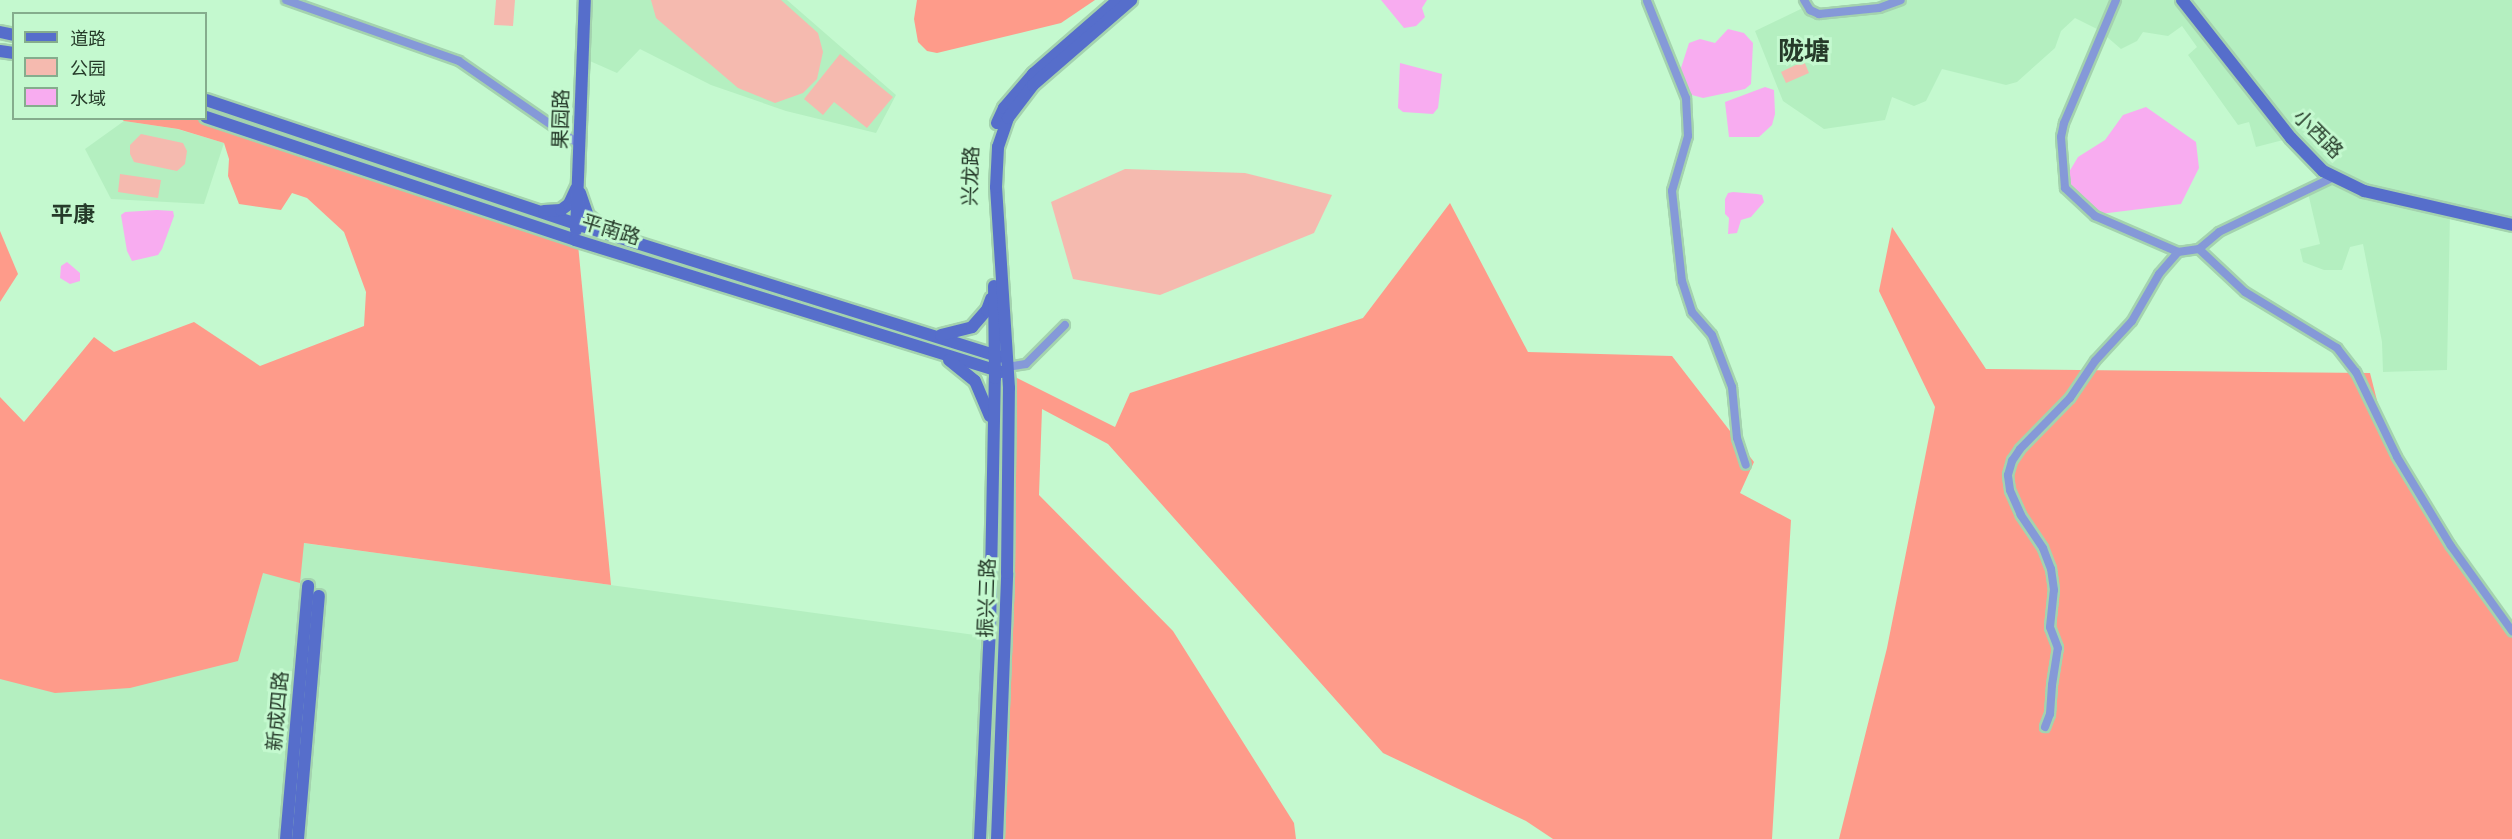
<!DOCTYPE html>
<meta charset="utf-8">
<style>
body{margin:0}
#map{position:relative;width:2512px;height:839px;overflow:hidden;background:#c4f9cf;font-family:"Public Sans","Noto Sans SC",sans-serif}
div>[style]{position:absolute}
.built>*{inset:0;background:#b4efc0}
.green>*{inset:0;background:#f5baaf}
.forest>*{inset:0;background:#fe9b8a}
.water>*{inset:0;background:#f8acf0}
.roads{filter:drop-shadow(2px 0 #a4d3ae) drop-shadow(-2px 0 #a4d3ae) drop-shadow(0 2px #a4d3ae) drop-shadow(0 -2px #a4d3ae)}
.street>*{height:8px;margin:-4px;padding:0 4px;transform-origin:4px;border-radius:4px;background:#8599d8}
.secondary>*{height:12px;margin:-6px;padding:0 6px;transform-origin:6px;border-radius:6px;background:#566ecb}
span{translate:-50% -50%;white-space:nowrap;text-align:center;line-height:1.15;-webkit-text-stroke:6px #c4f9cf;paint-order:stroke}
.street-label{font-size:20px;color:#263b2a}
.quarter-label{font-size:22px;color:#263b2a;font-weight:700}
.district-label{font-size:26px;color:#263b2a;font-weight:700}
.legend{position:absolute;left:12px;top:12px;width:195px;height:108px;box-sizing:border-box;background:#c4f9cf;border:2px solid #85ad8d;margin:0;padding:8px 10px;list-style:none;font-size:18px;color:#263b2a}
.legend li{display:flex;align-items:center;gap:12px;height:30px}
.legend b{width:30px;border:2px solid #85ad8d}
</style>
<div id="map">
<div class="built">
<i style="clip-path:polygon(585px 0,787px 0,896px 95px,876px 133px,786px 111px,711px 85px,640px 49px,617px 73px,583px 58px)"></i>
<i style="clip-path:polygon(1901px 0,2512px 0,2512px 225px,2450px 212px,2447px 370px,2383px 372px,2382px 342px,2363px 244px,2350px 247px,2342px 270px,2324px 270px,2303px 262px,2300px 249px,2320px 244px,2308px 193px,2331px 180px,2291px 138px,2256px 147px,2249px 122px,2238px 125px,2188px 55px,2197px 47px,2182px 26px,2168px 36px,2143px 32px,2137px 41px,2121px 49px,2099px 30px,2075px 18px,2061px 31px,2055px 48px,2017px 82px,2006px 85px,1942px 69px,1926px 101px,1914px 106px,1892px 97px,1885px 120px,1824px 129px,1783px 101px,1755px 31px,1807px 6px,1819px 14px)"></i>
<i style="clip-path:polygon(124px 121px,177px 129px,224px 143px,204px 204px,111px 199px,85px 149px)"></i>
<i style="clip-path:polygon(0 514px,303px 543px,975px 635px,1005px 642px,995px 839px,0 839px)"></i>
</div>
<div class="green">
<i style="clip-path:polygon(496px 0,515px 0,513px 26px,494px 25px)"></i>
<i style="clip-path:polygon(651px 0,781px 0,818px 33px,823px 52px,817px 79px,803px 93px,775px 103px,738px 88px,656px 18px)"></i>
<i style="clip-path:polygon(840px 54px,893px 97px,867px 128px,834px 102px,823px 115px,804px 99px)"></i>
<i style="clip-path:polygon(1804px 61px,1809px 73px,1786px 83px,1781px 72px)"></i>
<i style="clip-path:polygon(141px 134px,183px 143px,187px 151px,185px 164px,177px 171px,134px 162px,130px 154px,130px 145px)"></i>
<i style="clip-path:polygon(1125px 169px,1245px 173px,1332px 195px,1314px 233px,1160px 295px,1073px 279px,1051px 202px)"></i>
<i style="clip-path:polygon(120px 174px,161px 180px,158px 198px,118px 192px)"></i>
</div>
<div class="forest">
<i style="clip-path:polygon(917px 0,1095px 0,1061px 23px,937px 53px,927px 51px,918px 42px,914px 19px)"></i>
<i style="clip-path:polygon(206px 100px,576px 224px,611px 585px,304px 543px,300px 583px,263px 573px,238px 661px,130px 688px,55px 693px,0 679px,0 397px,24px 422px,94px 337px,114px 352px,194px 322px,260px 366px,364px 326px,366px 292px,344px 232px,307px 198px,292px 193px,281px 210px,239px 204px,228px 176px,229px 159px,224px 143px,178px 129px,124px 121px,121px 119px,206px 118px)"></i>
<i style="clip-path:polygon(1450px 203px,1528px 352px,1672px 356px,1754px 462px,1740px 493px,1791px 520px,1772px 839px,1553px 839px,1526px 821px,1383px 753px,1108px 444px,1042px 409px,1039px 495px,1173px 631px,1294px 823px,1296px 839px,995px 839px,1009px 374px,1115px 427px,1130px 393px,1363px 318px)"></i>
<i style="clip-path:polygon(1892px 227px,1986px 369px,2370px 373px,2383px 424px,2512px 634px,2512px 839px,1839px 839px,1887px 648px,1935px 407px,1879px 291px)"></i>
<i style="clip-path:polygon(0 231px,18px 274px,0 302px)"></i>
</div>
<div class="water">
<i style="clip-path:polygon(1381px 0,1427px 0,1422px 8px,1425px 17px,1416px 26px,1404px 28px)"></i>
<i style="clip-path:polygon(1728px 29px,1744px 33px,1753px 43px,1751px 84px,1745px 89px,1703px 98px,1692px 95px,1688px 92px,1681px 68px,1689px 43px,1700px 39px,1715px 43px)"></i>
<i style="clip-path:polygon(1400px 63px,1442px 74px,1438px 108px,1433px 114px,1403px 112px,1398px 108px)"></i>
<i style="clip-path:polygon(1765px 87px,1774px 90px,1775px 114px,1772px 125px,1759px 137px,1729px 137px,1725px 102px)"></i>
<i style="clip-path:polygon(2146px 107px,2196px 142px,2199px 168px,2181px 204px,2100px 214px,2071px 194px,2069px 172px,2078px 157px,2105px 140px,2123px 115px)"></i>
<i style="clip-path:polygon(1733px 192px,1757px 194px,1762px 195px,1764px 202px,1751px 217px,1741px 220px,1737px 233px,1728px 234px,1729px 218px,1725px 214px,1725px 199px,1728px 193px)"></i>
<i style="clip-path:polygon(157px 210px,173px 211px,174px 216px,162px 249px,158px 255px,132px 261px,127px 251px,121px 215px,125px 212px)"></i>
<i style="clip-path:polygon(67px 262px,80px 273px,80px 281px,70px 284px,60px 278px,61px 266px)"></i>
</div>
<div class="roads">
<div class="street">
<i style="left:286px;top:0;width:183px;rotate:19.4deg"></i>
<i style="left:459px;top:61px;width:146px;rotate:34.7deg"></i>
<i style="left:1804px;top:0;width:12px;rotate:59deg"></i>
<i style="left:1810px;top:10px;width:10px;rotate:24deg"></i>
<i style="left:1819px;top:14px;width:60px;rotate:-5.7deg"></i>
<i style="left:1879px;top:8px;width:23px;rotate:-20deg"></i>
<i style="left:2116px;top:0;width:134px;rotate:112.9deg"></i>
<i style="left:2064px;top:123px;width:14px;rotate:102deg"></i>
<i style="left:2061px;top:137px;width:51px;rotate:85.5deg"></i>
<i style="left:2065px;top:188px;width:41px;rotate:43deg"></i>
<i style="left:2095px;top:216px;width:90px;rotate:23.4deg"></i>
<i style="left:2178px;top:252px;width:21px;rotate:-8deg"></i>
<i style="left:2199px;top:249px;width:26px;rotate:-40deg"></i>
<i style="left:2219px;top:232px;width:127px;rotate:-25.6deg"></i>
<i style="left:1647px;top:1px;width:105px;rotate:68.1deg"></i>
<i style="left:1686px;top:98px;width:38px;rotate:87deg"></i>
<i style="left:1688px;top:136px;width:57px;rotate:106.2deg"></i>
<i style="left:1672px;top:191px;width:91px;rotate:83.7deg"></i>
<i style="left:1682px;top:281px;width:33px;rotate:72deg"></i>
<i style="left:1692px;top:312px;width:30px;rotate:49deg"></i>
<i style="left:1712px;top:335px;width:56px;rotate:69deg"></i>
<i style="left:1732px;top:387px;width:51px;rotate:84.4deg"></i>
<i style="left:1737px;top:438px;width:28px;rotate:72deg"></i>
<i style="left:2199px;top:249px;width:63px;rotate:43.1deg"></i>
<i style="left:2245px;top:292px;width:108px;rotate:31.3deg"></i>
<i style="left:2337px;top:348px;width:31px;rotate:52deg"></i>
<i style="left:2356px;top:372px;width:94px;rotate:64.2deg"></i>
<i style="left:2397px;top:457px;width:104px;rotate:58.8deg"></i>
<i style="left:2451px;top:546px;width:105px;rotate:54.3deg"></i>
<i style="left:1007px;top:367px;width:19px;rotate:-9deg"></i>
<i style="left:1026px;top:364px;width:55px;rotate:-45deg"></i>
<i style="left:2045px;top:727px;width:14px;rotate:-69deg"></i>
<i style="left:2050px;top:714px;width:29px;rotate:-86deg"></i>
<i style="left:2052px;top:685px;width:37px;rotate:-81deg"></i>
<i style="left:2058px;top:648px;width:22px;rotate:-111deg"></i>
<i style="left:2050px;top:627px;width:37px;rotate:-84deg"></i>
<i style="left:2054px;top:590px;width:21px;rotate:-98deg"></i>
<i style="left:2051px;top:569px;width:22px;rotate:-111deg"></i>
<i style="left:2043px;top:548px;width:40px;rotate:-124deg"></i>
<i style="left:2021px;top:515px;width:27px;rotate:-114deg"></i>
<i style="left:2010px;top:490px;width:15px;rotate:-98deg"></i>
<i style="left:2008px;top:475px;width:15px;rotate:-74deg"></i>
<i style="left:2012px;top:461px;width:14px;rotate:-56deg"></i>
<i style="left:2020px;top:449px;width:71px;rotate:-45.6deg"></i>
<i style="left:2070px;top:398px;width:45px;rotate:-56deg"></i>
<i style="left:2095px;top:361px;width:54px;rotate:-47.2deg"></i>
<i style="left:2132px;top:321px;width:54px;rotate:-60.1deg"></i>
<i style="left:2159px;top:274px;width:29px;rotate:-49deg"></i>
</div>
<div class="secondary">
<i style="left:2182px;top:0;width:176px;rotate:51.7deg"></i>
<i style="left:2291px;top:138px;width:46px;rotate:45.9deg"></i>
<i style="left:2323px;top:171px;width:46px;rotate:26deg"></i>
<i style="left:2364px;top:191px;width:152px;rotate:12.9deg"></i>
<i style="left:0;top:32px;width:14px;rotate:12deg"></i>
<i style="left:0;top:51px;width:14px;rotate:8deg"></i>
<i style="left:206px;top:100px;width:390px;rotate:18.5deg"></i>
<i style="left:576px;top:224px;width:444px;rotate:17.4deg"></i>
<i style="left:206px;top:117px;width:389px;rotate:18.4deg"></i>
<i style="left:575px;top:240px;width:446px;rotate:17.2deg"></i>
<i style="left:997px;top:123px;width:17px;rotate:-65deg"></i>
<i style="left:1004px;top:108px;width:45px;rotate:-49.5deg"></i>
<i style="left:1033px;top:74px;width:113px;rotate:-41deg"></i>
<i style="left:580px;top:193px;width:24px;rotate:71deg"></i>
<i style="left:588px;top:216px;width:24px;rotate:38deg"></i>
<i style="left:544px;top:211px;width:17px;rotate:-3deg"></i>
<i style="left:561px;top:210px;width:10px;rotate:-37deg"></i>
<i style="left:569px;top:204px;width:17px;rotate:-65deg"></i>
<i style="left:576px;top:230px;width:230px;rotate:-87.8deg"></i>
<i style="left:941px;top:335px;width:32px;rotate:-14deg"></i>
<i style="left:972px;top:327px;width:23px;rotate:-49deg"></i>
<i style="left:987px;top:310px;width:12px;rotate:-70deg"></i>
<i style="left:949px;top:360px;width:33px;rotate:39deg"></i>
<i style="left:975px;top:381px;width:38px;rotate:67deg"></i>
<i style="left:286px;top:839px;width:254px;rotate:-85deg"></i>
<i style="left:298px;top:839px;width:244px;rotate:-85.1deg"></i>
<i style="left:980px;top:839px;width:210px;rotate:-87.3deg"></i>
<i style="left:990px;top:629px;width:251px;rotate:-88.9deg"></i>
<i style="left:995px;top:378px;width:92px;rotate:-90.6deg"></i>
<i style="left:997px;top:839px;width:266px;rotate:-87.8deg"></i>
<i style="left:1007px;top:573px;width:185px;rotate:-89.4deg"></i>
<i style="left:1009px;top:388px;width:201px;rotate:-93.7deg"></i>
<i style="left:996px;top:187px;width:40px;rotate:-87.1deg"></i>
<i style="left:998px;top:147px;width:31px;rotate:-71deg"></i>
<i style="left:1008px;top:118px;width:41px;rotate:-52.9deg"></i>
<i style="left:1033px;top:85px;width:130px;rotate:-40.9deg"></i>
</div>
</div>
<div class="street-label">
<span style="left:561px;top:119px;rotate:-88deg">果园路</span>
<span style="left:2318px;top:134px;rotate:45deg">小西路</span>
<span style="left:971px;top:176px;rotate:-88deg">兴龙路</span>
<span style="left:611px;top:230px;rotate:17deg">平南路</span>
<span style="left:987px;top:598px;rotate:-88deg">振兴三路</span>
<span style="left:278px;top:711px;rotate:-85deg">新成四路</span>
</div>
<div class="quarter-label">
<span style="left:73px;top:215px">平康</span>
</div>
<div class="district-label">
<span style="left:1804px;top:51px">陇塘</span>
</div>
<ul class="legend">
<li><b style="height:8px;background:#566ecb"></b>道路</li>
<li><b style="height:16px;background:#f5baaf"></b>公园</li>
<li><b style="height:16px;background:#f8acf0"></b>水域</li>
</ul>
</div>
